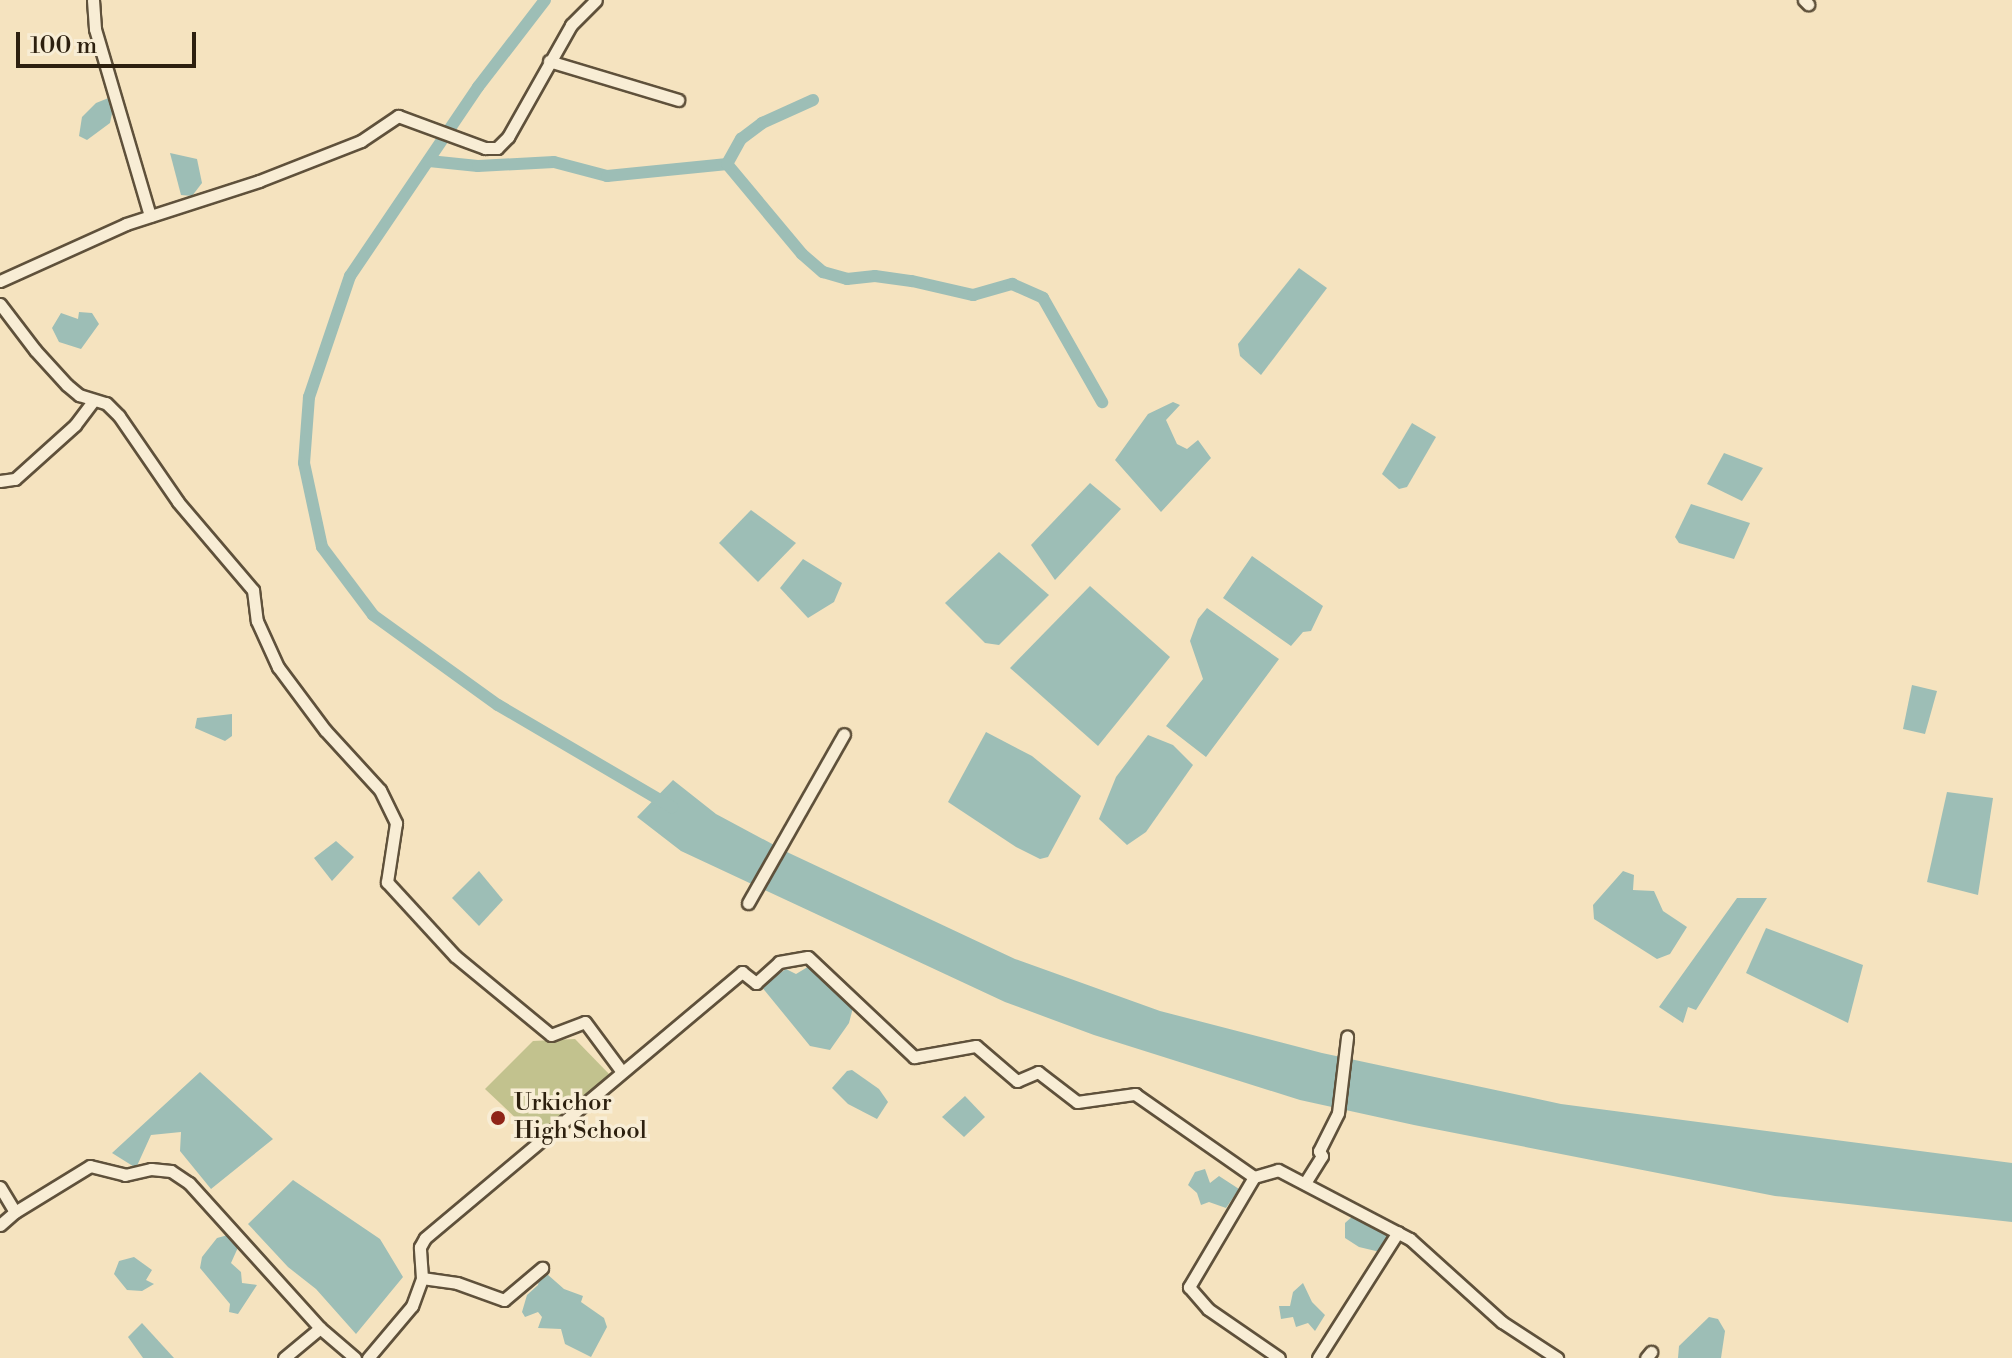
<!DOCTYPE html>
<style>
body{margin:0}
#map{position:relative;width:2012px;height:1358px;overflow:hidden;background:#f5e3bf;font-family:"Libre Bodoni",serif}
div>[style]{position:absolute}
.green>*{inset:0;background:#c2c28e}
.water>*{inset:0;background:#9dbeb6}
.canal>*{height:12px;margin:-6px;padding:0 6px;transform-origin:6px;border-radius:6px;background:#9dbeb6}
.roads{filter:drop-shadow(2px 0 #5f513b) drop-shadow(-2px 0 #5f513b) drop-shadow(0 2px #5f513b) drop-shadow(0 -2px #5f513b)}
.minor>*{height:11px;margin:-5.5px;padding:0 5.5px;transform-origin:5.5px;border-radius:5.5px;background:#f8edd5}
.dots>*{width:22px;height:22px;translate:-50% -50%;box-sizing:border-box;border:4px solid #f8edd5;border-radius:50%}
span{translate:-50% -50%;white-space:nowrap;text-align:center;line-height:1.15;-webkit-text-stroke:7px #f8edd5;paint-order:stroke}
.poi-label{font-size:24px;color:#2d200f}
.left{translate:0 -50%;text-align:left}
.scale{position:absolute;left:16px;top:32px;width:180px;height:36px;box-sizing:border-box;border:4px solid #2d200f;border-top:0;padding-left:10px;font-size:24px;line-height:28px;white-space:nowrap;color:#2d200f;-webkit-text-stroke:6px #f8edd5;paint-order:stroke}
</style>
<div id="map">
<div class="green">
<i style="clip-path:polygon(575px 1039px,611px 1076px,537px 1138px,485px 1089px,533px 1041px)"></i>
</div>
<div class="water">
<i style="clip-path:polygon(111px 97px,114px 104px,110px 123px,87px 140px,79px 136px,82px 117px,96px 103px)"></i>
<i style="clip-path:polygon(170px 153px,197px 159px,202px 183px,192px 196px,181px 195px)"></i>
<i style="clip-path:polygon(1299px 268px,1327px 288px,1261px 375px,1240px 356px,1238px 344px)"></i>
<i style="clip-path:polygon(79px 312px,92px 313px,99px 324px,81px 349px,59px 342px,52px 328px,61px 313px,78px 319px)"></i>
<i style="clip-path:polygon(1173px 402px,1180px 405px,1166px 420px,1177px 444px,1187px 449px,1198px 440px,1211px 458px,1161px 512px,1115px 460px,1148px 414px)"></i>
<i style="clip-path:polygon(1412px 423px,1436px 437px,1407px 487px,1399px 489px,1382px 474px)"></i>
<i style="clip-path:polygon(1724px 453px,1763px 468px,1742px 501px,1707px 484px)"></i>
<i style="clip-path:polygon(1090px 483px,1121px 509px,1055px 580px,1031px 545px)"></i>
<i style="clip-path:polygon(1691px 504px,1750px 523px,1734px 559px,1679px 543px,1675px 537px)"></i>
<i style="clip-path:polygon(751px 510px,796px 543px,758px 582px,719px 543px)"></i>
<i style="clip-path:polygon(999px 552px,1049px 595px,999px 645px,985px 643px,945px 603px)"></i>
<i style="clip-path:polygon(1252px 556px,1323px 606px,1311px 631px,1303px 632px,1291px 646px,1223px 598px)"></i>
<i style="clip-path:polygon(803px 559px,842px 583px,834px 602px,808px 618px,780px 588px)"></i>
<i style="clip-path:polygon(1090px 586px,1170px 657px,1098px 746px,1010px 668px)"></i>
<i style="clip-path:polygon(1207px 608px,1279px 659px,1206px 757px,1166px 726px,1203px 679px,1190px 641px,1198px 619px)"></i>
<i style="clip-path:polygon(1912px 685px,1937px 691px,1925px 734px,1903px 729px)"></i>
<i style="clip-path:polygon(232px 714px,232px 736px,225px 741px,195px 728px,197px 718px)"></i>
<i style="clip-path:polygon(986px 732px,1032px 756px,1081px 796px,1048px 857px,1040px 859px,1016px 847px,948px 802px)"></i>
<i style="clip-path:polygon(1148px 735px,1173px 745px,1193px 765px,1146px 832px,1127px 845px,1099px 819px,1116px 777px)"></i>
<i style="clip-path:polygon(673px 780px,716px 814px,789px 853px,1015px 959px,1160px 1011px,1322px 1053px,1561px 1104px,2012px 1163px,2012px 1222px,1775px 1196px,1414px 1125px,1300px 1100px,1094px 1035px,1005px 1002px,681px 851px,637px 817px)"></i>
<i style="clip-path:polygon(1947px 792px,1993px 798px,1978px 895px,1927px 882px)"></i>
<i style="clip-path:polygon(336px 841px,354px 857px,332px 881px,314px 858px)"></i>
<i style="clip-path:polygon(479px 871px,503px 900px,479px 926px,452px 898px)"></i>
<i style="clip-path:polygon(1623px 871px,1634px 875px,1633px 890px,1654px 891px,1663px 911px,1687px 927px,1670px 954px,1657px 959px,1594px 919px,1593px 905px)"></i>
<i style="clip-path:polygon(1737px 898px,1767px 898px,1696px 1010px,1688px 1007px,1683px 1023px,1659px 1007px)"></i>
<i style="clip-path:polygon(1766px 928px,1863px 965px,1848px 1023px,1746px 973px)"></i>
<i style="clip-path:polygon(811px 965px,854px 1004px,849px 1023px,830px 1050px,810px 1046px,761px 986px,786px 969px,796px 974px)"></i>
<i style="clip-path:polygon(852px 1070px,879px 1089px,888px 1102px,877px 1119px,848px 1104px,832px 1088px,847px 1071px)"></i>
<i style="clip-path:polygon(200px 1072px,273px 1139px,211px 1189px,180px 1151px,181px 1132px,151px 1135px,136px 1168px,112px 1153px)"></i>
<i style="clip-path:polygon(965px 1096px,985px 1117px,964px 1137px,942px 1117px)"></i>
<i style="clip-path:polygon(1205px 1169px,1210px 1183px,1219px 1176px,1239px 1189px,1226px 1208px,1209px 1202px,1201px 1205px,1197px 1193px,1188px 1185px,1195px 1172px)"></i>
<i style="clip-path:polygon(293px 1180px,380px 1239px,403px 1277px,356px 1334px,316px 1289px,288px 1267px,248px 1224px)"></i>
<i style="clip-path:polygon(1354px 1215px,1386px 1234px,1389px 1237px,1380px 1252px,1359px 1247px,1345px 1238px,1345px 1223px)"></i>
<i style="clip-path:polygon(228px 1235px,240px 1243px,231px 1263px,241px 1272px,242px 1283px,257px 1285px,238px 1314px,229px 1312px,230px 1304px,200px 1268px,202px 1257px,217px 1238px)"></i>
<i style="clip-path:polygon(134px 1257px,152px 1270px,146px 1280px,154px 1284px,142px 1291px,127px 1290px,114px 1274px,119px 1261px)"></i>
<i style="clip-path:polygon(547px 1274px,564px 1289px,583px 1296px,581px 1302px,604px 1318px,607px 1327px,591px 1357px,565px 1344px,561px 1329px,538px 1328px,542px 1317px,538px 1312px,525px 1317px,522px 1312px,527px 1295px,538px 1285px,540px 1275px)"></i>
<i style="clip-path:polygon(1303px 1283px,1312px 1302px,1325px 1315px,1315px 1331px,1308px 1323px,1296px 1327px,1293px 1317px,1281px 1319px,1279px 1306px,1290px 1306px,1293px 1292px)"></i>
<i style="clip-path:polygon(1709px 1317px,1718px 1319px,1725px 1331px,1721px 1358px,1678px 1358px,1679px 1346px)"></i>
<i style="clip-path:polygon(142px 1323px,174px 1358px,143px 1358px,128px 1337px)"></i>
</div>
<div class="canal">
<i style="left:545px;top:0;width:110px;rotate:127.6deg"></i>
<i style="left:478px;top:87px;width:228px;rotate:124.1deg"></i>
<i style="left:350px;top:276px;width:128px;rotate:108.7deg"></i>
<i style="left:309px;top:397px;width:66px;rotate:94.3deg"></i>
<i style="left:304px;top:463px;width:86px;rotate:77.9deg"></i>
<i style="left:322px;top:547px;width:85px;rotate:53.1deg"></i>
<i style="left:373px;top:615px;width:154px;rotate:35.8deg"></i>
<i style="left:498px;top:705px;width:202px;rotate:30.4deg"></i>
<i style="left:429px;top:161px;width:49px;rotate:5.8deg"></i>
<i style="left:478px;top:166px;width:76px;rotate:-3deg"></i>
<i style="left:554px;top:162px;width:55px;rotate:14.8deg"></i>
<i style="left:607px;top:176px;width:121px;rotate:-5.7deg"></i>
<i style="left:727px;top:164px;width:117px;rotate:50.2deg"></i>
<i style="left:802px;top:254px;width:28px;rotate:41deg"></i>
<i style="left:823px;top:272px;width:25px;rotate:16deg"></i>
<i style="left:847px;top:279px;width:28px;rotate:-6deg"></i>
<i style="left:875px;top:276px;width:37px;rotate:8deg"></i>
<i style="left:912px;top:281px;width:63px;rotate:12.9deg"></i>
<i style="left:973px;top:295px;width:41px;rotate:-15.8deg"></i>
<i style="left:1012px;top:284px;width:34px;rotate:24deg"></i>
<i style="left:1043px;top:298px;width:120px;rotate:60.4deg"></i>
<i style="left:727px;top:164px;width:29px;rotate:-61deg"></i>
<i style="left:741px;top:139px;width:26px;rotate:-37deg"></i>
<i style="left:762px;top:123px;width:56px;rotate:-24.3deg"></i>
</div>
<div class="roads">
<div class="minor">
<i style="left:93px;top:0;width:29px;rotate:86deg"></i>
<i style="left:95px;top:29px;width:195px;rotate:73.6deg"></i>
<i style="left:1804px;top:0;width:6px;rotate:45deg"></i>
<i style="left:549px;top:61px;width:135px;rotate:16.8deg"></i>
<i style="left:0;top:281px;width:138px;rotate:-24.3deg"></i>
<i style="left:126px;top:224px;width:140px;rotate:-17.9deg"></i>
<i style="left:259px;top:181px;width:110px;rotate:-21.4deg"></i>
<i style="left:361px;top:141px;width:45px;rotate:-34deg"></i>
<i style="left:398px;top:116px;width:93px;rotate:20.2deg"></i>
<i style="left:485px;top:148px;width:12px"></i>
<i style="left:497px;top:148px;width:16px;rotate:-45deg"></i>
<i style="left:508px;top:137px;width:129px;rotate:-60.6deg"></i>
<i style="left:571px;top:25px;width:35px;rotate:-45deg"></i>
<i style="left:0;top:304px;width:58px;rotate:52.7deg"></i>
<i style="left:35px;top:350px;width:47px;rotate:47.6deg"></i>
<i style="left:67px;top:385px;width:16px;rotate:40deg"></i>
<i style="left:79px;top:395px;width:28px;rotate:17deg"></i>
<i style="left:106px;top:403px;width:18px;rotate:45deg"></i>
<i style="left:119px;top:416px;width:104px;rotate:55.5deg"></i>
<i style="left:178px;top:502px;width:116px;rotate:49.6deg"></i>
<i style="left:253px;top:590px;width:31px;rotate:83deg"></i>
<i style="left:257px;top:621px;width:51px;rotate:65.5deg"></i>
<i style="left:278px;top:667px;width:79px;rotate:53.3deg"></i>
<i style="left:325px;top:730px;width:81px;rotate:47.5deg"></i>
<i style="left:380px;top:790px;width:37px;rotate:64deg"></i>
<i style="left:396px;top:823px;width:60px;rotate:98.7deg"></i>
<i style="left:387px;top:882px;width:100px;rotate:47.4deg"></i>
<i style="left:455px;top:956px;width:124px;rotate:39.5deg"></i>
<i style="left:551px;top:1035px;width:36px;rotate:-21deg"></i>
<i style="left:585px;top:1022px;width:62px;rotate:53.5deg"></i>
<i style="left:0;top:481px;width:15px;rotate:-8deg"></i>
<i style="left:15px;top:479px;width:81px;rotate:-42deg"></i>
<i style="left:75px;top:425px;width:31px;rotate:-53deg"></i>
<i style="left:748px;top:903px;width:194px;rotate:-60.4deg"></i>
<i style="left:1254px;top:1177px;width:128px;rotate:120.6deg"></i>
<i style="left:1189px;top:1287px;width:29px;rotate:49deg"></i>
<i style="left:1208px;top:1309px;width:86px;rotate:34.6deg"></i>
<i style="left:1305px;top:1183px;width:32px;rotate:-58deg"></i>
<i style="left:1322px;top:1156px;width:6px;rotate:-121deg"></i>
<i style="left:1319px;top:1151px;width:42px;rotate:-63.4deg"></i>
<i style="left:1338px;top:1113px;width:77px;rotate:-83.2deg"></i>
<i style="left:0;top:1187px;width:29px;rotate:59deg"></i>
<i style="left:15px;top:1212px;width:88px;rotate:-31.5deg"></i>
<i style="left:90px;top:1166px;width:36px;rotate:14deg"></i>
<i style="left:125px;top:1175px;width:27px;rotate:-13deg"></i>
<i style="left:151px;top:1169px;width:20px;rotate:6deg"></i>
<i style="left:171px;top:1171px;width:22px;rotate:34deg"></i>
<i style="left:189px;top:1183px;width:195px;rotate:47.9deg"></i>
<i style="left:320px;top:1328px;width:46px;rotate:40.6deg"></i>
<i style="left:0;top:1225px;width:20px;rotate:-41deg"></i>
<i style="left:422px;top:1278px;width:35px;rotate:8deg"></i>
<i style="left:457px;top:1283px;width:50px;rotate:19.9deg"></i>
<i style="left:504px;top:1300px;width:50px;rotate:-40.1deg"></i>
<i style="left:284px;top:1358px;width:47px;rotate:-39.8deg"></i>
<i style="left:368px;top:1358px;width:68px;rotate:-49.8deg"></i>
<i style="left:412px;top:1306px;width:30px;rotate:-70deg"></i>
<i style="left:422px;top:1278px;width:31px;rotate:-94deg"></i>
<i style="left:420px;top:1247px;width:10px;rotate:-61deg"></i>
<i style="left:425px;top:1238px;width:414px;rotate:-40deg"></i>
<i style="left:742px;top:972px;width:18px;rotate:38deg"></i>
<i style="left:756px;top:983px;width:31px;rotate:-42deg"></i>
<i style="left:779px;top:962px;width:29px;rotate:-10deg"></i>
<i style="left:808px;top:957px;width:146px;rotate:43.3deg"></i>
<i style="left:914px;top:1057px;width:63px;rotate:-10.1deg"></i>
<i style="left:976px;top:1046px;width:54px;rotate:40.5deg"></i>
<i style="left:1017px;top:1081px;width:23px;rotate:-23deg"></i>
<i style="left:1038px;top:1072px;width:49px;rotate:37.6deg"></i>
<i style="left:1077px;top:1102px;width:59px;rotate:-7.9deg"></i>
<i style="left:1135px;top:1094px;width:145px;rotate:34.9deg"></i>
<i style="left:1254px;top:1177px;width:25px;rotate:-16deg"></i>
<i style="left:1278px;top:1170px;width:149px;rotate:27.6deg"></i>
<i style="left:1410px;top:1239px;width:124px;rotate:42.1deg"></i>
<i style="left:1502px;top:1322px;width:66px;rotate:33.2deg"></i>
<i style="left:1318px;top:1358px;width:149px;rotate:-57.6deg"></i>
<i style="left:1646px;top:1358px;width:8px;rotate:-50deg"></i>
</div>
</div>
<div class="dots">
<i style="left:498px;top:1118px;background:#8f2418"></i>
</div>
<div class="poi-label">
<span class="left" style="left:514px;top:1118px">Urkichor<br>High School</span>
</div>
<div class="scale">100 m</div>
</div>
